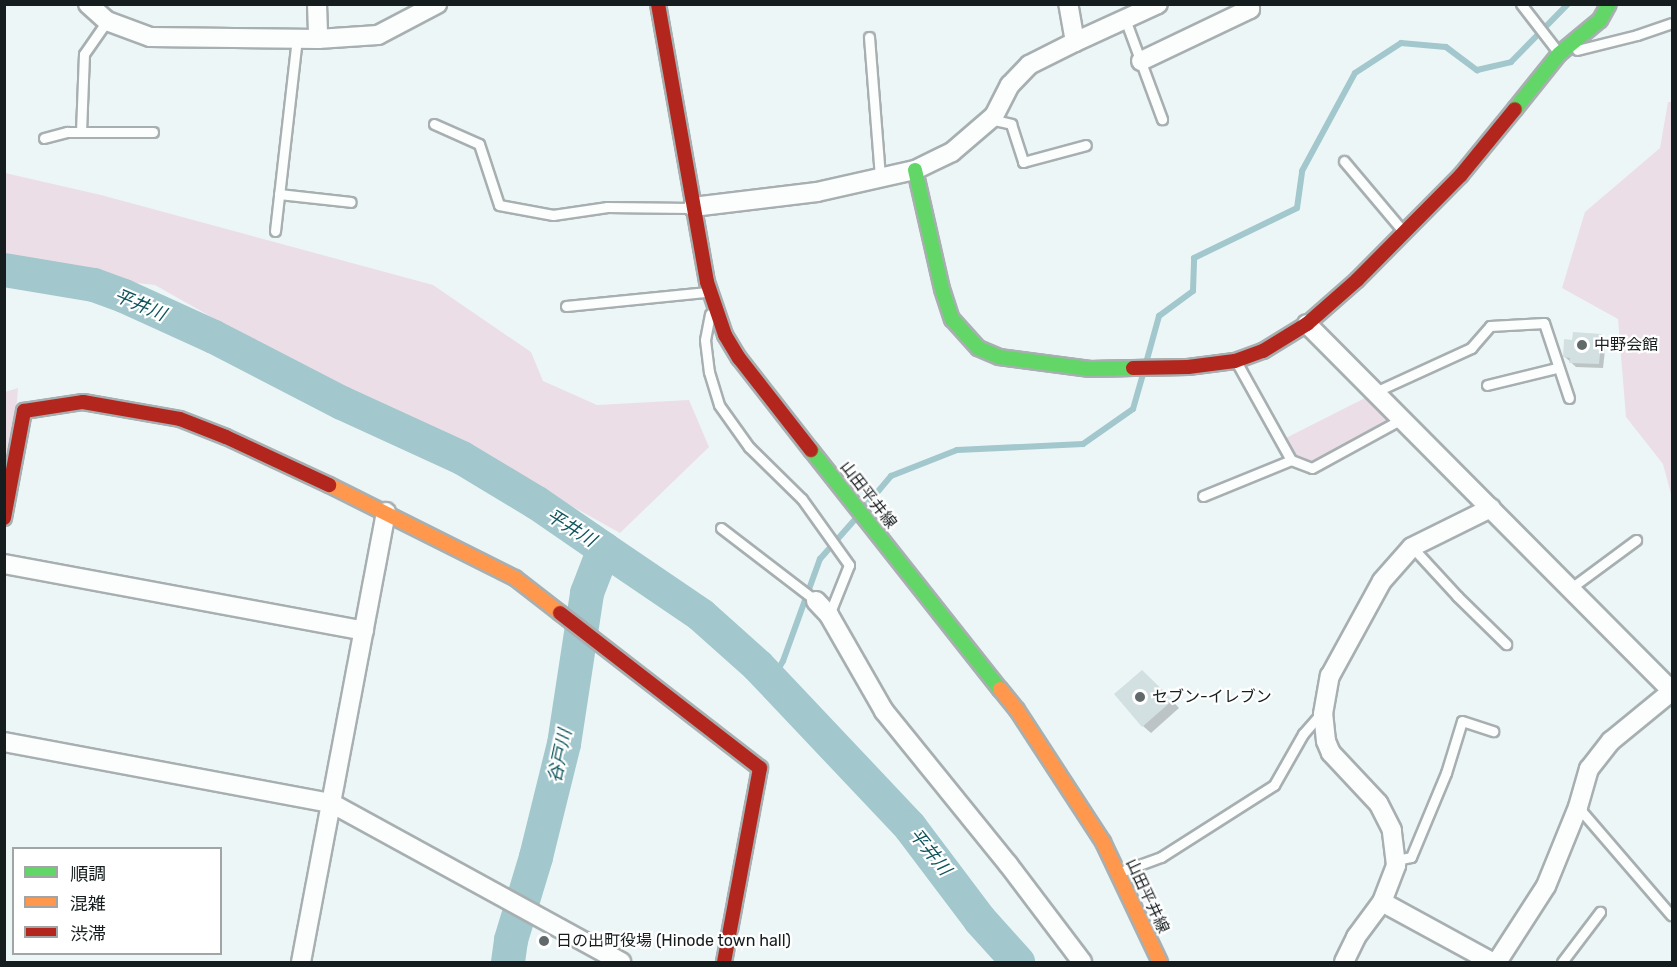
<!DOCTYPE html>
<meta charset="utf-8">
<style>
body{margin:0}
#map{position:relative;width:1677px;height:967px;overflow:hidden;background:#ecf6f7;font-family:Rubik,"Noto Sans JP",sans-serif}
div>[style]{position:absolute}
.green>*{inset:0;background:#ebdee7}
.shadow>*{inset:0;background:#0003}
.stream>*{height:6px;margin:-3px;padding:0 3px;transform-origin:3px;border-radius:3px;background:#a2c7cc}
.river>*{height:34px;margin:-17px;padding:0 17px;transform-origin:17px;border-radius:17px;background:#a2c7cc}
.building>*{inset:0;background:#d2e0e2}
.roads{filter:drop-shadow(2px 0 #a8afb0) drop-shadow(-2px 0 #a8afb0) drop-shadow(0 2px #a8afb0) drop-shadow(0 -2px #a8afb0)}
.lane>*{height:9px;margin:-4.5px;padding:0 4.5px;transform-origin:4.5px;border-radius:4.5px;background:#fcfefe}
.street>*{height:18px;margin:-9px;padding:0 9px;transform-origin:9px;border-radius:9px;background:#fcfefe}
.fast>*{height:14px;margin:-7px;padding:0 7px;transform-origin:7px;border-radius:7px;background:#63d668}
.slow>*{height:14px;margin:-7px;padding:0 7px;transform-origin:7px;border-radius:7px;background:#ff974d}
.jam>*{height:14px;margin:-7px;padding:0 7px;transform-origin:7px;border-radius:7px;background:#b3261e}
.dots>*{width:16px;height:16px;translate:-50% -50%;box-sizing:border-box;border:3px solid #fff;border-radius:50%}
span{translate:-50% -50%;white-space:nowrap;text-align:center;line-height:1.15;-webkit-text-stroke:4.5px #fff;paint-order:stroke}
.poi-label{font-size:16px;color:#161d1e}
.left{translate:0 -50%;text-align:left}
.street-label{font-size:16px;color:#161d1e}
.water-label{font-size:18px;color:#0d555c;font-style:italic}
.frame{position:absolute;inset:0;border:6px solid #161d1e;pointer-events:none}
.legend{position:absolute;left:12px;top:847px;width:210px;height:108px;box-sizing:border-box;background:#fff;border:2px solid #a2a5a5;margin:0;padding:8px 10px;list-style:none;font-size:18px;color:#161d1e}
.legend li{display:flex;align-items:center;gap:12px;height:30px}
.legend b{width:30px;border:2px solid #a2a5a5}
</style>
<div id="map">
<div class="green">
<i style="clip-path:polygon(1668px 102px,1672px 102px,1672px 498px,1663px 464px,1626px 417px,1618px 319px,1562px 288px,1585px 212px,1660px 148px)"></i>
<i style="clip-path:polygon(5px 173px,101px 195px,433px 285px,531px 352px,543px 381px,597px 405px,689px 400px,709px 447px,620px 533px,550px 494px,344px 392px,155px 285px,5px 269px)"></i>
<i style="clip-path:polygon(18px 388px,17px 401px,5px 468px,5px 392px)"></i>
<i style="clip-path:polygon(1367px 397px,1390px 420px,1347px 446px,1313px 463px,1298px 460px,1286px 438px)"></i>
</div>
<div class="shadow">
<i style="clip-path:polygon(1601px 336px,1606px 341px,1603px 368px,1576px 367px,1564px 356px,1574px 341px)"></i>
<i style="clip-path:polygon(1165px 693px,1179px 708px,1151px 733px,1143px 726px)"></i>
</div>
<div class="stream">
<i style="left:1146px;top:363px;width:49px;rotate:-74.5deg"></i>
<i style="left:1159px;top:316px;width:42px;rotate:-36.3deg"></i>
<i style="left:1193px;top:291px;width:33px;rotate:-88deg"></i>
<i style="left:1194px;top:258px;width:114px;rotate:-25.9deg"></i>
<i style="left:1297px;top:208px;width:37px;rotate:-82deg"></i>
<i style="left:1302px;top:171px;width:111px;rotate:-61.6deg"></i>
<i style="left:1355px;top:73px;width:55px;rotate:-33.1deg"></i>
<i style="left:1401px;top:43px;width:45px;rotate:5.1deg"></i>
<i style="left:1446px;top:47px;width:39px;rotate:37deg"></i>
<i style="left:1477px;top:70px;width:35px;rotate:-13deg"></i>
<i style="left:1511px;top:62px;width:81px;rotate:-45.5deg"></i>
<i style="left:864px;top:508px;width:42px;rotate:-49.8deg"></i>
<i style="left:891px;top:476px;width:71px;rotate:-21.5deg"></i>
<i style="left:957px;top:450px;width:126px;rotate:-2.7deg"></i>
<i style="left:1083px;top:444px;width:61px;rotate:-35deg"></i>
<i style="left:1133px;top:409px;width:37px;rotate:-74deg"></i>
<i style="left:772px;top:680px;width:22px;rotate:-60deg"></i>
<i style="left:783px;top:661px;width:109px;rotate:-70.1deg"></i>
<i style="left:820px;top:559px;width:57px;rotate:-48.5deg"></i>
</div>
<div class="river">
<i style="left:4px;top:270px;width:91px;rotate:9.5deg"></i>
<i style="left:94px;top:285px;width:32px;rotate:20deg"></i>
<i style="left:124px;top:296px;width:99px;rotate:24.5deg"></i>
<i style="left:214px;top:337px;width:144px;rotate:27.3deg"></i>
<i style="left:342px;top:403px;width:132px;rotate:24.6deg"></i>
<i style="left:462px;top:458px;width:87px;rotate:31deg"></i>
<i style="left:537px;top:503px;width:81px;rotate:34.5deg"></i>
<i style="left:604px;top:549px;width:117px;rotate:34.2deg"></i>
<i style="left:701px;top:615px;width:76px;rotate:41.8deg"></i>
<i style="left:758px;top:666px;width:221px;rotate:46.6deg"></i>
<i style="left:910px;top:827px;width:116px;rotate:53deg"></i>
<i style="left:980px;top:920px;width:57px;rotate:47.9deg"></i>
<i style="left:508px;top:962px;width:22px;rotate:-82deg"></i>
<i style="left:511px;top:940px;width:87px;rotate:-73.2deg"></i>
<i style="left:536px;top:857px;width:116px;rotate:-76.1deg"></i>
<i style="left:564px;top:744px;width:153px;rotate:-81.3deg"></i>
<i style="left:587px;top:593px;width:47px;rotate:-68.9deg"></i>
</div>
<div class="building">
<i style="clip-path:polygon(1573px 332px,1602px 334px,1599px 364px,1569px 363px,1570px 358px,1563px 357px,1564px 339px,1572px 340px)"></i>
<i style="clip-path:polygon(1142px 670px,1173px 700px,1142px 727px,1114px 694px)"></i>
</div>
<div class="roads">
<div class="lane">
<i style="left:1521px;top:4px;width:61px;rotate:52.4deg"></i>
<i style="left:1125px;top:19px;width:107px;rotate:69.7deg"></i>
<i style="left:869px;top:37px;width:141px;rotate:85.5deg"></i>
<i style="left:1577px;top:50px;width:62px;rotate:-14deg"></i>
<i style="left:1637px;top:35px;width:37px;rotate:-19deg"></i>
<i style="left:990px;top:119px;width:22px;rotate:13deg"></i>
<i style="left:1011px;top:124px;width:40px;rotate:72deg"></i>
<i style="left:1023px;top:162px;width:65px;rotate:-15.1deg"></i>
<i style="left:434px;top:124px;width:49px;rotate:24deg"></i>
<i style="left:479px;top:144px;width:64px;rotate:71.8deg"></i>
<i style="left:499px;top:205px;width:55px;rotate:10.5deg"></i>
<i style="left:553px;top:215px;width:55px;rotate:-8.4deg"></i>
<i style="left:607px;top:207px;width:84px;rotate:0.7deg"></i>
<i style="left:81px;top:132px;width:78px;rotate:-87.8deg"></i>
<i style="left:84px;top:54px;width:40px;rotate:-55.1deg"></i>
<i style="left:44px;top:138px;width:24px;rotate:-15deg"></i>
<i style="left:67px;top:132px;width:86px"></i>
<i style="left:1344px;top:161px;width:92px;rotate:49.9deg"></i>
<i style="left:279px;top:194px;width:72px;rotate:6.3deg"></i>
<i style="left:275px;top:231px;width:193px;rotate:-83.5deg"></i>
<i style="left:566px;top:306px;width:142px;rotate:-5.7deg"></i>
<i style="left:710px;top:314px;width:26px;rotate:101deg"></i>
<i style="left:705px;top:340px;width:32px;rotate:83deg"></i>
<i style="left:709px;top:372px;width:34px;rotate:73deg"></i>
<i style="left:719px;top:405px;width:52px;rotate:54.5deg"></i>
<i style="left:749px;top:447px;width:74px;rotate:44.5deg"></i>
<i style="left:802px;top:499px;width:81px;rotate:54.5deg"></i>
<i style="left:849px;top:565px;width:54px;rotate:111.8deg"></i>
<i style="left:1487px;top:385px;width:72px;rotate:-13.7deg"></i>
<i style="left:1375px;top:392px;width:106px;rotate:-24.6deg"></i>
<i style="left:1471px;top:348px;width:29px;rotate:-49deg"></i>
<i style="left:1490px;top:326px;width:54px;rotate:-3.2deg"></i>
<i style="left:1544px;top:323px;width:79px;rotate:71.6deg"></i>
<i style="left:1291px;top:460px;width:22px;rotate:21deg"></i>
<i style="left:1312px;top:468px;width:102px;rotate:-28.6deg"></i>
<i style="left:1203px;top:496px;width:95px;rotate:-22.2deg"></i>
<i style="left:1291px;top:460px;width:111px;rotate:-119.1deg"></i>
<i style="left:721px;top:528px;width:120px;rotate:37.5deg"></i>
<i style="left:1412px;top:547px;width:67px;rotate:47.4deg"></i>
<i style="left:1457px;top:596px;width:69px;rotate:44.4deg"></i>
<i style="left:1571px;top:588px;width:81px;rotate:-36.4deg"></i>
<i style="left:1578px;top:807px;width:143px;rotate:49.3deg"></i>
<i style="left:1396px;top:860px;width:15px;rotate:-11deg"></i>
<i style="left:1411px;top:857px;width:91px;rotate:-67.4deg"></i>
<i style="left:1446px;top:773px;width:54px;rotate:-72.9deg"></i>
<i style="left:1462px;top:721px;width:33px;rotate:18deg"></i>
<i style="left:1120px;top:872px;width:44px;rotate:-20.1deg"></i>
<i style="left:1161px;top:857px;width:134px;rotate:-32.5deg"></i>
<i style="left:1274px;top:785px;width:59px;rotate:-60.4deg"></i>
<i style="left:1303px;top:734px;width:29px;rotate:-49deg"></i>
<i style="left:1562px;top:962px;width:63px;rotate:-52.8deg"></i>
</div>
<div class="street">
<i style="left:88px;top:4px;width:25px;rotate:42deg"></i>
<i style="left:107px;top:21px;width:46px;rotate:20.4deg"></i>
<i style="left:150px;top:37px;width:168px;rotate:0.7deg"></i>
<i style="left:318px;top:39px;width:60px;rotate:-3.8deg"></i>
<i style="left:378px;top:35px;width:67px;rotate:-27.7deg"></i>
<i style="left:317px;top:4px;width:35px;rotate:88deg"></i>
<i style="left:1075px;top:42px;width:91px;rotate:-24.6deg"></i>
<i style="left:1141px;top:61px;width:121px;rotate:-25.5deg"></i>
<i style="left:1250px;top:9px;width:5px;rotate:-112deg"></i>
<i style="left:693px;top:207px;width:125px;rotate:-6.9deg"></i>
<i style="left:817px;top:192px;width:100px;rotate:-12.7deg"></i>
<i style="left:915px;top:170px;width:41px;rotate:-25.9deg"></i>
<i style="left:952px;top:152px;width:55px;rotate:-40.6deg"></i>
<i style="left:994px;top:116px;width:35px;rotate:-63deg"></i>
<i style="left:1010px;top:85px;width:28px;rotate:-46deg"></i>
<i style="left:1029px;top:65px;width:51px;rotate:-26.6deg"></i>
<i style="left:1075px;top:42px;width:39px;rotate:-100deg"></i>
<i style="left:1307px;top:324px;width:518px;rotate:45.16deg"></i>
<i style="left:4px;top:564px;width:366px;rotate:10.5deg"></i>
<i style="left:816px;top:601px;width:19px;rotate:47deg"></i>
<i style="left:829px;top:615px;width:111px;rotate:60.2deg"></i>
<i style="left:884px;top:711px;width:197px;rotate:51deg"></i>
<i style="left:1008px;top:864px;width:123px;rotate:52.9deg"></i>
<i style="left:4px;top:742px;width:333px;rotate:10.6deg"></i>
<i style="left:331px;top:803px;width:331px;rotate:28.7deg"></i>
<i style="left:1382px;top:902px;width:125px;rotate:28.6deg"></i>
<i style="left:301px;top:962px;width:458px;rotate:-79.3deg"></i>
<i style="left:1344px;top:962px;width:28px;rotate:-64deg"></i>
<i style="left:1356px;top:937px;width:44px;rotate:-53.4deg"></i>
<i style="left:1382px;top:902px;width:40px;rotate:-69deg"></i>
<i style="left:1396px;top:865px;width:35px;rotate:-97deg"></i>
<i style="left:1392px;top:830px;width:30px;rotate:-117deg"></i>
<i style="left:1378px;top:803px;width:69px;rotate:-133.2deg"></i>
<i style="left:1331px;top:753px;width:13px;rotate:-113deg"></i>
<i style="left:1326px;top:741px;width:27px;rotate:-96deg"></i>
<i style="left:1323px;top:714px;width:39px;rotate:-80deg"></i>
<i style="left:1330px;top:676px;width:108px;rotate:-61.3deg"></i>
<i style="left:1382px;top:581px;width:45px;rotate:-48.6deg"></i>
<i style="left:1412px;top:547px;width:88px;rotate:-26.3deg"></i>
<i style="left:1497px;top:962px;width:90px;rotate:-57.2deg"></i>
<i style="left:1546px;top:886px;width:85px;rotate:-67.9deg"></i>
<i style="left:1578px;top:807px;width:40px;rotate:-74deg"></i>
<i style="left:1589px;top:769px;width:36px;rotate:-52deg"></i>
<i style="left:1611px;top:741px;width:79px;rotate:-39.3deg"></i>
</div>
<div class="fast">
<i style="left:1515px;top:109px;width:70px;rotate:-51.3deg"></i>
<i style="left:1559px;top:54px;width:53px;rotate:-39.7deg"></i>
<i style="left:1600px;top:20px;width:18px;rotate:-61deg"></i>
<i style="left:915px;top:170px;width:122px;rotate:77.2deg"></i>
<i style="left:942px;top:289px;width:32px;rotate:72deg"></i>
<i style="left:952px;top:319px;width:39px;rotate:48deg"></i>
<i style="left:978px;top:348px;width:23px;rotate:23deg"></i>
<i style="left:999px;top:357px;width:92px;rotate:7.5deg"></i>
<i style="left:1090px;top:369px;width:43px;rotate:-1.3deg"></i>
<i style="left:811px;top:450px;width:305px;rotate:51.7deg"></i>
</div>
<div class="slow">
<i style="left:329px;top:485px;width:208px;rotate:26.6deg"></i>
<i style="left:515px;top:578px;width:57px;rotate:37.9deg"></i>
<i style="left:1000px;top:689px;width:27px;rotate:51deg"></i>
<i style="left:1017px;top:710px;width:158px;rotate:56.9deg"></i>
<i style="left:1103px;top:842px;width:133px;rotate:64.6deg"></i>
</div>
<div class="jam">
<i style="left:658px;top:4px;width:282px;rotate:80deg"></i>
<i style="left:707px;top:282px;width:56px;rotate:71.2deg"></i>
<i style="left:725px;top:335px;width:27px;rotate:59deg"></i>
<i style="left:739px;top:358px;width:117px;rotate:52deg"></i>
<i style="left:1133px;top:368px;width:55px;rotate:-1deg"></i>
<i style="left:1188px;top:367px;width:47px;rotate:-7.3deg"></i>
<i style="left:1235px;top:361px;width:30px;rotate:-20deg"></i>
<i style="left:1263px;top:351px;width:52px;rotate:-31.5deg"></i>
<i style="left:1307px;top:324px;width:67px;rotate:-41.3deg"></i>
<i style="left:1357px;top:280px;width:148px;rotate:-45.3deg"></i>
<i style="left:1461px;top:175px;width:85px;rotate:-50.7deg"></i>
<i style="left:4px;top:518px;width:109px;rotate:-79.4deg"></i>
<i style="left:24px;top:411px;width:60px;rotate:-8.7deg"></i>
<i style="left:83px;top:402px;width:98px;rotate:9.9deg"></i>
<i style="left:180px;top:419px;width:49px;rotate:21.4deg"></i>
<i style="left:226px;top:437px;width:114px;rotate:25deg"></i>
<i style="left:560px;top:613px;width:253px;rotate:37.8deg"></i>
<i style="left:760px;top:768px;width:197px;rotate:100.5deg"></i>
</div>
</div>
<div class="dots">
<i style="left:1582px;top:345px;background:#61696a"></i>
<i style="left:1140px;top:697px;background:#61696a"></i>
<i style="left:544px;top:941px;background:#61696a"></i>
</div>
<div class="poi-label">
<span class="left" style="left:1594px;top:345px">中野会館</span>
<span class="left" style="left:1152px;top:697px">セブン-イレブン</span>
<span class="left" style="left:556px;top:941px">日の出町役場 (Hinode town hall)</span>
</div>
<div class="street-label">
<span style="left:868px;top:495px;rotate:52deg">山田平井線</span>
<span style="left:1147px;top:896px;rotate:65deg">山田平井線</span>
</div>
<div class="water-label">
<span style="left:140px;top:305px;rotate:23deg">平井川</span>
<span style="left:571px;top:528px;rotate:32deg">平井川</span>
<span style="left:560px;top:756px;rotate:-78deg">谷戸川</span>
<span style="left:930px;top:852px;rotate:51deg">平井川</span>
</div>
<div class="frame"></div>
<ul class="legend">
<li><b style="height:8px;background:#63d668"></b>順調</li>
<li><b style="height:8px;background:#ff974d"></b>混雑</li>
<li><b style="height:8px;background:#b3261e"></b>渋滞</li>
</ul>
</div>
